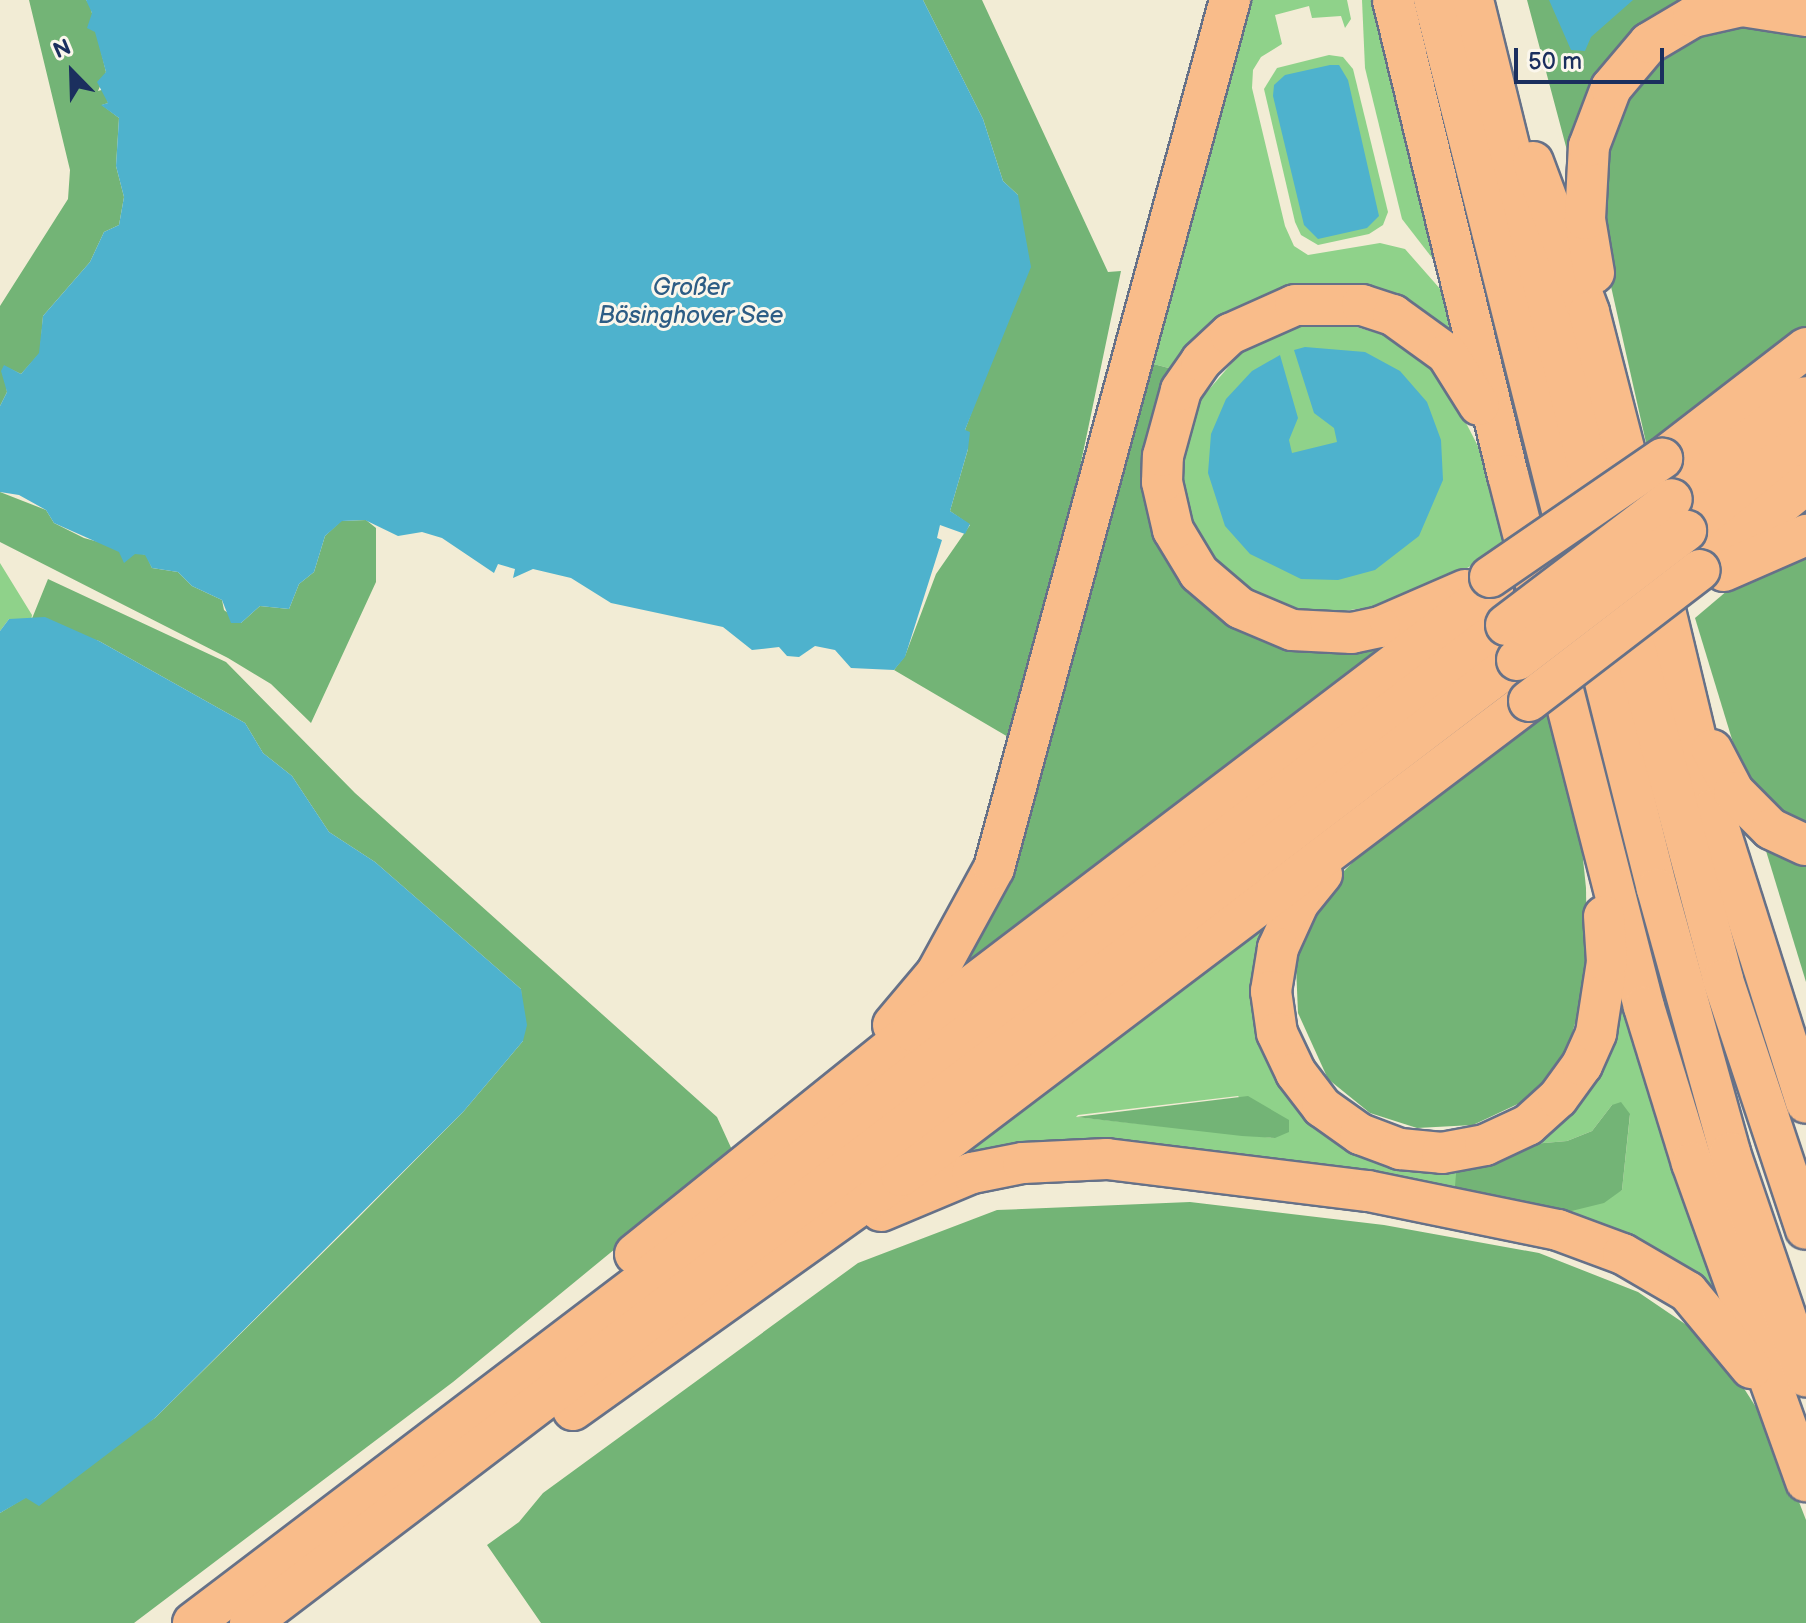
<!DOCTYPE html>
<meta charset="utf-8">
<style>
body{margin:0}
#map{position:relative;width:1806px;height:1623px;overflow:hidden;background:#f2ecd5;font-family:"Balsamiq Sans",sans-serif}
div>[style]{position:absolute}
.green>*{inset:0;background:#8fd28a}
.forest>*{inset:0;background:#73b476}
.water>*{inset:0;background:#4eb2cd}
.roads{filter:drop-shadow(2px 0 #667188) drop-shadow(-2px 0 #667188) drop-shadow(0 2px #667188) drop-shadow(0 -2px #667188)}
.highway>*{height:40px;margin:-20px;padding:0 20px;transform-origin:20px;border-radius:20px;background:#f9bc8a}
.bridges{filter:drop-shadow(2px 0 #667188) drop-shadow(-2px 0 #667188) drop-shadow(0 2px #667188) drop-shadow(0 -2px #667188)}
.highway-bridge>*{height:40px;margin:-20px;padding:0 20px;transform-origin:20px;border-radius:20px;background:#f9bc8a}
span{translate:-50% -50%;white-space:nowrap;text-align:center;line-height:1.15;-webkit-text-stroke:6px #fbf7ec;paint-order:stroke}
.water-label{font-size:24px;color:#2d5d85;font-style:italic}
.north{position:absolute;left:32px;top:32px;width:80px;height:80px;-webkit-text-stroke:6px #fbf7ec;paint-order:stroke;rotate:337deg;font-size:22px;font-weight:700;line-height:32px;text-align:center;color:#1b2f5e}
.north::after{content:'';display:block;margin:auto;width:28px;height:36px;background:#1b2f5e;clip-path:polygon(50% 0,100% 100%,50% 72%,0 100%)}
.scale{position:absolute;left:1514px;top:48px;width:150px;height:36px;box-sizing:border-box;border:4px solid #1b2f5e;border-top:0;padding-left:10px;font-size:24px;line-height:28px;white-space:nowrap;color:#1b2f5e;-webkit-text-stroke:6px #fbf7ec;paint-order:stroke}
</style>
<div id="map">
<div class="green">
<i style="clip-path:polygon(1240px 0,1347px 0,1351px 19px,1345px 28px,1341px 16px,1312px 18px,1309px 6px,1275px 15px,1282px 44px,1261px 57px,1253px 70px,1252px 88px,1285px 226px,1294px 246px,1308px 255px,1380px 243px,1405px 249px,1449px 299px,1460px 348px,1371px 296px,1180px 371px,1142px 361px)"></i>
<i style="clip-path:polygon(1362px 0,1376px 0,1443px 272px,1402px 219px,1365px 68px)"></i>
<i style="clip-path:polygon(1329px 55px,1343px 57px,1353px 69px,1388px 212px,1383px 225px,1369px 234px,1318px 245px,1301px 235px,1295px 222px,1264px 89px,1277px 68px)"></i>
<i style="clip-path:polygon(1318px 323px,1343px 323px,1387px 336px,1409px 348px,1444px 380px,1483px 456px,1508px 544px,1445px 581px,1384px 605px,1330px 613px,1281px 606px,1254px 593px,1219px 566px,1195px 529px,1184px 489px,1184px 445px,1199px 401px,1244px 349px,1292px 327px)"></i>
<i style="clip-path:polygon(0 563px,32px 615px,31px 621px,9px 619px,0 631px)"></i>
<i style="clip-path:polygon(evenodd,1270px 915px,1290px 1082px,1457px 1162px,1460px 1197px,939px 1167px,1270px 915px,1238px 1096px,1275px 1138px,1076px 1117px,1078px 1115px,1238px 1096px)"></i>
<i style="clip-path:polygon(1617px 969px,1720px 1296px,1700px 1280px,1547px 1217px,1622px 1190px,1630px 1115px,1612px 1105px,1592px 1131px,1567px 1141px,1520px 1145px)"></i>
</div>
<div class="forest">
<i style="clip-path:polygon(29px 0,86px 0,90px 5px,106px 72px,98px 91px,105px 89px,108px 103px,102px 105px,119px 118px,116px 166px,124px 197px,119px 225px,104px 232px,90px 262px,43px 316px,40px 353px,21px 374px,4px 366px,7px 392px,0 406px,0 306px,68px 199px,70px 170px)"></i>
<i style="clip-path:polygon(923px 0,982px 0,1108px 272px,1121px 271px,1022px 745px,894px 670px,905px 656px,936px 574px,970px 525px,950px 511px,968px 449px,965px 430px,1001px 332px,1018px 195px,1003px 181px,983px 119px)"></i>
<i style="clip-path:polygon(1527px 0,1711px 0,1676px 13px,1573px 173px)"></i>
<i style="clip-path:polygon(1735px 27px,1783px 29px,1806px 37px,1806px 326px,1647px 447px,1608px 273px,1603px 236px,1607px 160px,1627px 100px,1650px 68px,1685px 43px)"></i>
<i style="clip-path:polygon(1142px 361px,1180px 371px,1161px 410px,1203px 593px,1404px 632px,947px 983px)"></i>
<i style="clip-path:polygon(0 492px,46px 510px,54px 523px,84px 538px,146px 555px,152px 568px,178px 572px,192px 586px,222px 600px,224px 610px,241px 623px,260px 606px,289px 609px,299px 584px,314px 572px,325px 536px,341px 521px,366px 520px,376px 528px,376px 582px,311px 723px,271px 684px,228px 658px,0 542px)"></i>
<i style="clip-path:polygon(1806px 524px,1806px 982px,1695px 618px)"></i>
<i style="clip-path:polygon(48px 579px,226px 662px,355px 793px,717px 1117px,733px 1152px,453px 1382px,134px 1623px,0 1623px,0 1513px,155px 1418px,353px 1223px,463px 1112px,523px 1041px,521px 989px,375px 862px,329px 832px,292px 776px,263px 753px,245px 723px,99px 641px,31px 621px)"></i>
<i style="clip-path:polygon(1550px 707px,1581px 839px,1586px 888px,1587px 984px,1564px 1060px,1522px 1102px,1473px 1125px,1417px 1128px,1370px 1113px,1328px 1079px,1298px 1013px,1296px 966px,1309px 920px,1335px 880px,1368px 847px)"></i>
<i style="clip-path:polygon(1248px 1096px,1289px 1120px,1289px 1132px,1275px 1138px,1242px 1136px,1076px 1117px)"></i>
<i style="clip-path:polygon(1621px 1102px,1630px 1114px,1622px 1190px,1604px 1203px,1547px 1217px,1460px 1197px,1455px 1186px,1457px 1162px,1520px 1145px,1567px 1141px,1592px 1131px,1612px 1105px)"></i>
<i style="clip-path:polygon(1190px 1202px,1384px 1225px,1539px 1253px,1638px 1292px,1716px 1345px,1772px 1432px,1806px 1520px,1806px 1623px,541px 1623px,487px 1545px,519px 1522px,543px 1493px,858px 1263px,997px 1210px)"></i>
</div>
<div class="water">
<i style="clip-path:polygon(86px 0,923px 0,983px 119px,1003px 181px,1018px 195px,1031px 267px,965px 430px,970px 432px,968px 449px,950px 511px,970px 524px,965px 534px,940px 525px,937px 538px,942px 540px,905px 657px,894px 670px,851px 668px,835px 650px,815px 646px,799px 657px,787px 656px,779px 647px,752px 650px,723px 627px,611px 603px,571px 578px,533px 569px,513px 578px,515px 569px,498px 564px,494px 573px,442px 538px,422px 532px,398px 536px,365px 520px,342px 521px,325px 536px,314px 572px,299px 584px,289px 609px,260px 606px,241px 623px,231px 623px,222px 600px,192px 586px,178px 572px,152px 568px,145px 555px,135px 554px,124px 563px,119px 552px,54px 523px,46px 510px,19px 495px,0 492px,0 406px,7px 392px,1px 371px,4px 365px,21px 374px,39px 353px,43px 316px,90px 262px,104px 232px,119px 225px,124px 197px,116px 166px,119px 118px,101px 105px,108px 103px,97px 82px,106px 72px,95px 32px,87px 28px,92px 13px)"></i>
<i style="clip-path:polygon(1549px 0,1633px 0,1591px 37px,1585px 51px,1571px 50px)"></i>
<i style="clip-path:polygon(1330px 65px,1339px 65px,1348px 80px,1379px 216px,1367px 228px,1318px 239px,1304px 225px,1273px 96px,1274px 85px,1285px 75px)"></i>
<i style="clip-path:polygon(1305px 347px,1365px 352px,1400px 371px,1427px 402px,1441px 440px,1443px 480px,1419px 536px,1375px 570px,1338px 580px,1301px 579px,1250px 554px,1225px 526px,1208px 473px,1211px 434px,1226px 399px,1252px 371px,1280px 355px,1298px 418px,1289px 440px,1292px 453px,1337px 442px,1334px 428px,1314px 413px,1294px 350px)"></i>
<i style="clip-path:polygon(45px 617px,99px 641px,245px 723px,263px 753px,292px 776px,329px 832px,375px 862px,521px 989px,527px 1025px,523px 1041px,463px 1112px,155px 1418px,39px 1506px,26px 1498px,0 1513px,0 631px,9px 619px)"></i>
</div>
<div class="roads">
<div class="highway">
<i style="left:1393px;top:0;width:489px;rotate:76.4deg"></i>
<i style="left:1508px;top:475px;width:549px;rotate:75.66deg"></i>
<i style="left:1644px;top:1007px;width:163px;rotate:72.9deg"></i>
<i style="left:1692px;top:1163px;width:338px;rotate:70.3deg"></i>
<i style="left:1434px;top:0;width:917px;rotate:75.92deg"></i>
<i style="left:1657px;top:889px;width:274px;rotate:74.5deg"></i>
<i style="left:1730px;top:1153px;width:236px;rotate:71.2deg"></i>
<i style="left:1473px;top:0;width:550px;rotate:76.12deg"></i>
<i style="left:1533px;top:162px;width:160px;rotate:69.5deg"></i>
<i style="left:1589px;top:312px;width:204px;rotate:75.6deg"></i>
<i style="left:1594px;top:273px;width:55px;rotate:-99.5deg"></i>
<i style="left:1585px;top:219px;width:73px;rotate:-86.9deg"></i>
<i style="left:1589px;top:146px;width:62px;rotate:-69.2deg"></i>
<i style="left:1611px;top:88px;width:59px;rotate:-49.8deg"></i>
<i style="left:1649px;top:43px;width:51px;rotate:-30.6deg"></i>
<i style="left:1693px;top:17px;width:50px;rotate:-12.7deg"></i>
<i style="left:1742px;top:6px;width:65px;rotate:8.9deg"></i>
<i style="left:1662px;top:459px;width:182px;rotate:-37.6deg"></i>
<i style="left:1672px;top:499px;width:168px;rotate:-37.3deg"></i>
<i style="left:1686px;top:531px;width:151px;rotate:-37.2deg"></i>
<i style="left:1655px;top:568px;width:248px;rotate:76.5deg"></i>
<i style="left:1713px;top:809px;width:308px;rotate:72.4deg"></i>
<i style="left:1700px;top:570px;width:136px;rotate:-39.1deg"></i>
<i style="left:1724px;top:571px;width:90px;rotate:-23.7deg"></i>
<i style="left:1465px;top:590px;width:93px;rotate:156.5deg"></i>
<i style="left:1380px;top:627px;width:29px;rotate:168deg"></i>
<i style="left:1352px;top:633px;width:60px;rotate:-177.1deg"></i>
<i style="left:1292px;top:630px;width:56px;rotate:-157.1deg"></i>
<i style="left:1240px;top:608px;width:54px;rotate:-139.5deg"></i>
<i style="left:1199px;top:573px;width:50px;rotate:-121.2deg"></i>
<i style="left:1173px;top:530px;width:49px;rotate:-102.9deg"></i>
<i style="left:1162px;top:482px;width:26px;rotate:-88deg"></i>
<i style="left:1163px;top:456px;width:68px;rotate:-74.7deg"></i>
<i style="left:1181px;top:390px;width:35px;rotate:-55deg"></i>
<i style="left:1201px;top:361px;width:40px;rotate:-43deg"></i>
<i style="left:1230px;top:334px;width:71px;rotate:-24deg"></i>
<i style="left:1295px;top:305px;width:67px"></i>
<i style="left:1362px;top:305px;width:33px;rotate:18deg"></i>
<i style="left:1393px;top:315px;width:67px;rotate:35.8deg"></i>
<i style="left:1447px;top:354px;width:60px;rotate:57.9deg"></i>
<i style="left:1620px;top:592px;width:401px;rotate:75.1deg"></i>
<i style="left:1723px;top:980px;width:262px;rotate:71.6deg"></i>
<i style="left:1712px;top:750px;width:47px;rotate:62.4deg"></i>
<i style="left:1734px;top:792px;width:52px;rotate:45deg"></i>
<i style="left:1771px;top:829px;width:38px;rotate:25deg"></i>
<i style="left:1322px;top:874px;width:36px;rotate:129deg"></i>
<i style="left:1299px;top:902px;width:51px;rotate:114.5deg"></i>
<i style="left:1278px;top:948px;width:44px;rotate:99.2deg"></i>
<i style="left:1271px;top:991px;width:42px;rotate:81.9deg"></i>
<i style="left:1277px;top:1033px;width:44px;rotate:64.6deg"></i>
<i style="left:1296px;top:1073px;width:43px;rotate:52.6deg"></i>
<i style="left:1322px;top:1107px;width:47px;rotate:35.4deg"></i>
<i style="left:1360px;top:1134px;width:43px;rotate:20.6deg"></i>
<i style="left:1400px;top:1149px;width:42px;rotate:5.4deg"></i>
<i style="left:1442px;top:1153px;width:44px;rotate:-10.5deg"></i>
<i style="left:1485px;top:1145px;width:47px;rotate:-24.9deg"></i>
<i style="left:1528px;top:1125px;width:40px;rotate:-42deg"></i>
<i style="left:1558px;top:1098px;width:41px;rotate:-54deg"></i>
<i style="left:1582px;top:1065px;width:35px;rotate:-66deg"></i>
<i style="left:1596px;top:1033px;width:72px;rotate:-81.2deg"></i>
<i style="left:1607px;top:962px;width:46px;rotate:-93.7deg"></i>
<i style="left:893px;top:1025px;width:67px;rotate:-49.9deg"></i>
<i style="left:936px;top:974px;width:121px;rotate:-61.3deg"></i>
<i style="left:994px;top:868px;width:900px;rotate:-74.79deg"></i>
<i style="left:881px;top:1211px;width:99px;rotate:-22.7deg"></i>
<i style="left:972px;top:1173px;width:52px;rotate:-11.1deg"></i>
<i style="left:1023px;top:1163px;width:84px;rotate:-2.7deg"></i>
<i style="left:1107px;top:1159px;width:263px;rotate:7deg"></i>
<i style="left:1368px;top:1191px;width:194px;rotate:11.6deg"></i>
<i style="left:1558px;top:1230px;width:69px;rotate:20.3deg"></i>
<i style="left:1623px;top:1254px;width:75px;rotate:30.3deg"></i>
<i style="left:1688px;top:1292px;width:99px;rotate:50.3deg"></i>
<i style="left:635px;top:1254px;width:356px;rotate:-38.8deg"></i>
<i style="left:912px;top:1031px;width:730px;rotate:-37.26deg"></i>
<i style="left:573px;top:1410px;width:403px;rotate:-35.5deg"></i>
<i style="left:901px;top:1176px;width:787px;rotate:-37.1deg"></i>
<i style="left:193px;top:1623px;width:1649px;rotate:-37.24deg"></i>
<i style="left:250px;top:1623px;width:1591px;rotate:-37.24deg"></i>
</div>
</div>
<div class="bridges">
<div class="highway-bridge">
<i style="left:1490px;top:577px;width:209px;rotate:-34.5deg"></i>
<i style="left:1506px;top:625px;width:208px;rotate:-37.2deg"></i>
<i style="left:1517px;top:660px;width:213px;rotate:-37.4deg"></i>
<i style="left:1529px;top:701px;width:215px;rotate:-37.5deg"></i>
</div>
</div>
<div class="water-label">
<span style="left:691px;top:302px">Großer<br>Bösinghover See</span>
</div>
<div class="north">N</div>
<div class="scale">50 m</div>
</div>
